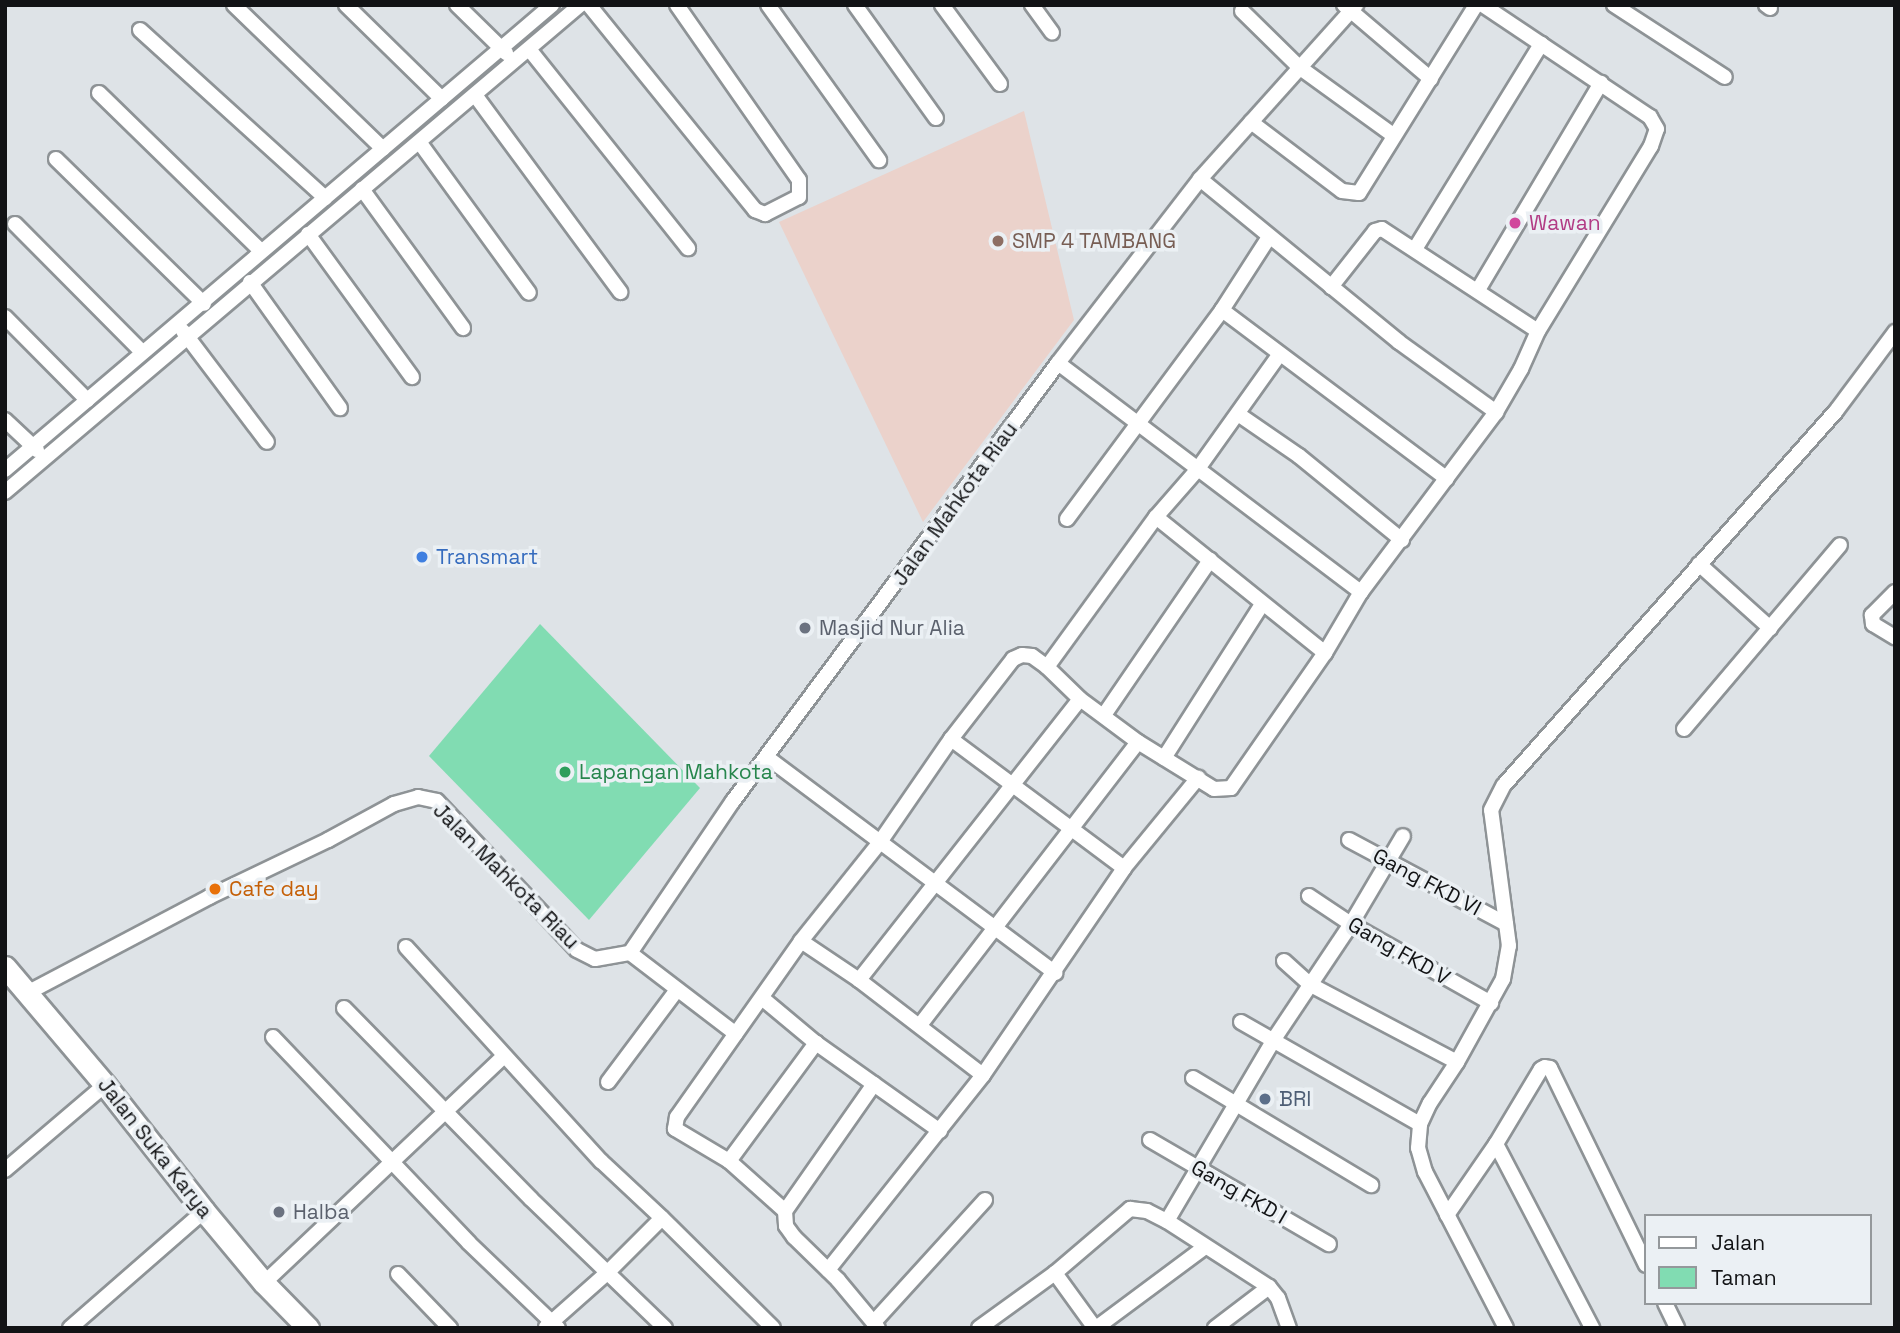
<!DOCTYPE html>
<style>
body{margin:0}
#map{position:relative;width:1900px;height:1333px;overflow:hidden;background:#dee3e7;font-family:"Space Grotesk",sans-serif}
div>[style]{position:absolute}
.education>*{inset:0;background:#ebd2cb}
.green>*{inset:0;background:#81dcb2}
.roads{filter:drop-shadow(2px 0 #8e9396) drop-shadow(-2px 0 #8e9396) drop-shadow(0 2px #8e9396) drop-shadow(0 -2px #8e9396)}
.street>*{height:14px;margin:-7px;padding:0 7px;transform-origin:7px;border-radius:7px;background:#fff}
.secondary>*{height:21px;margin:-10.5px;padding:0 10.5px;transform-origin:10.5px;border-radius:10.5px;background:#fff}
.dots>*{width:19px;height:19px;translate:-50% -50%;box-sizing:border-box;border:4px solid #ebf0f4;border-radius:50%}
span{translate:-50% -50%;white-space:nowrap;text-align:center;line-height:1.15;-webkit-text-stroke:7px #ebf0f4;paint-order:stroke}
.hotel-label{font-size:21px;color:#b23c85}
.left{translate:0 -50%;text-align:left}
.education-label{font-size:21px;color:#785e54}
.street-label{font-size:21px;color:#121315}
.shop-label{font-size:21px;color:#366cbe}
.worship-label{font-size:21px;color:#5b616d}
.leisure-label{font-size:21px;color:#27864d}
.food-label{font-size:21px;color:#c56008}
.service-label{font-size:21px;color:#4e5e75}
.frame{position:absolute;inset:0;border:7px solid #121315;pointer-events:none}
.legend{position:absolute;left:1644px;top:1214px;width:228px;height:91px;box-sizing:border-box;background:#ebf0f4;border:2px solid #94989b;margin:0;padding:9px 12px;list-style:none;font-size:21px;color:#121315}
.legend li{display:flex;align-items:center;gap:14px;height:35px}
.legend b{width:35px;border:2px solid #94989b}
</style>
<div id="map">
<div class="education">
<i style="clip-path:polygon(1024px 111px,1074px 320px,923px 522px,779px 222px)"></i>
</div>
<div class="green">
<i style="clip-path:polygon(540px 624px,700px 788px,589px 920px,429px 756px)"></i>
</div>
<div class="roads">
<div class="street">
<i style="left:234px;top:5px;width:207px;rotate:44deg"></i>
<i style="left:346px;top:5px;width:134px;rotate:44.4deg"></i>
<i style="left:457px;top:5px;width:69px;rotate:44.4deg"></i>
<i style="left:589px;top:5px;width:264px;rotate:51deg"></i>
<i style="left:755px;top:210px;width:11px;rotate:22deg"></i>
<i style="left:765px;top:214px;width:38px;rotate:-27deg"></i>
<i style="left:799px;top:197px;width:17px;rotate:-90deg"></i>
<i style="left:799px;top:180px;width:213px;rotate:-124.9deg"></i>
<i style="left:768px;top:5px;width:191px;rotate:54.4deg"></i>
<i style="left:855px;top:5px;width:139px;rotate:54.4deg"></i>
<i style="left:942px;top:5px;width:98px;rotate:53.7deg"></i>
<i style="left:1032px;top:5px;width:34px;rotate:54deg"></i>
<i style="left:1344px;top:5px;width:114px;rotate:40.4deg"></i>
<i style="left:1614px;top:5px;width:132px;rotate:33deg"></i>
<i style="left:1766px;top:5px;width:5px;rotate:37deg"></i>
<i style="left:1242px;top:11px;width:80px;rotate:44.5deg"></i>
<i style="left:1299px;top:67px;width:116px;rotate:35.9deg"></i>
<i style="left:140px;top:30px;width:250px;rotate:42.2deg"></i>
<i style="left:529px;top:49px;width:255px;rotate:51.4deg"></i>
<i style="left:99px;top:93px;width:226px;rotate:44.3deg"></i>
<i style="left:475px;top:95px;width:245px;rotate:53.6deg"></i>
<i style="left:1251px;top:122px;width:114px;rotate:37.2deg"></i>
<i style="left:1342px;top:191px;width:17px;rotate:7deg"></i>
<i style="left:1359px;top:193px;width:221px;rotate:-58.1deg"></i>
<i style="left:420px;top:143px;width:185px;rotate:54deg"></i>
<i style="left:56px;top:159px;width:207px;rotate:44.4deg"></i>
<i style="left:1200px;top:179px;width:257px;rotate:39.3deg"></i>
<i style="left:1399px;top:342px;width:120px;rotate:35.8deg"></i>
<i style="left:362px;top:189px;width:172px;rotate:54deg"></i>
<i style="left:15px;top:224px;width:180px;rotate:45.2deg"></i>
<i style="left:308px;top:234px;width:177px;rotate:54deg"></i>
<i style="left:1415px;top:249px;width:241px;rotate:-58.4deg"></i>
<i style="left:250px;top:282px;width:155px;rotate:54.5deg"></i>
<i style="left:1331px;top:287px;width:71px;rotate:-51.8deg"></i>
<i style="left:1375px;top:231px;width:7px;rotate:-16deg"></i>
<i style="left:1382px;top:229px;width:186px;rotate:33.2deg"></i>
<i style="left:1478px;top:290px;width:241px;rotate:-59.3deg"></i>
<i style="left:1222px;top:310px;width:87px;rotate:-57.2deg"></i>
<i style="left:5px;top:317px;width:117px;rotate:45.3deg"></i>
<i style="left:183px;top:331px;width:139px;rotate:52.9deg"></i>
<i style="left:1058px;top:363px;width:380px;rotate:37.1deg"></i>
<i style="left:1238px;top:414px;width:74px;rotate:34.5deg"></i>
<i style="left:1299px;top:456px;width:133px;rotate:39.2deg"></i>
<i style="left:5px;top:420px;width:44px;rotate:43.2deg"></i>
<i style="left:5px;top:470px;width:718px;rotate:-40.37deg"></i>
<i style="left:5px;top:492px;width:754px;rotate:-40.26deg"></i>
<i style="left:1156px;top:517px;width:217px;rotate:38.8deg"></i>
<i style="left:1067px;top:519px;width:260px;rotate:-53.4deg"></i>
<i style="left:1222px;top:310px;width:281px;rotate:36.9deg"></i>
<i style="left:1699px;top:564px;width:96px;rotate:42deg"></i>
<i style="left:1895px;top:592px;width:33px;rotate:135deg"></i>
<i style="left:1872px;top:615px;width:9px;rotate:84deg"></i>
<i style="left:1873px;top:624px;width:26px;rotate:31deg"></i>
<i style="left:1047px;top:667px;width:46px;rotate:44.1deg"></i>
<i style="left:1080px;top:699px;width:72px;rotate:36.6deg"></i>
<i style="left:1138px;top:742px;width:89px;rotate:31.7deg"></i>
<i style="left:1214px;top:789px;width:17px;rotate:-3deg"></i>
<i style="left:1231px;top:788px;width:165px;rotate:-55.2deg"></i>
<i style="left:1325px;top:653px;width:71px;rotate:-59.5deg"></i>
<i style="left:1361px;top:592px;width:225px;rotate:-53.1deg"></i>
<i style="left:1496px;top:412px;width:50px;rotate:-59.8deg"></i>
<i style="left:1521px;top:369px;width:42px;rotate:-65.9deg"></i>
<i style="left:1538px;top:331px;width:217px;rotate:-58.6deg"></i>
<i style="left:1651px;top:146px;width:18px;rotate:-71deg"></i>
<i style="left:1657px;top:129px;width:14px;rotate:-120deg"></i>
<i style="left:1650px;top:117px;width:201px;rotate:-146.2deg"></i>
<i style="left:1104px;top:715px;width:188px;rotate:-55.6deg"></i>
<i style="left:1684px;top:729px;width:241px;rotate:-49.7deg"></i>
<i style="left:951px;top:739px;width:216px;rotate:36.7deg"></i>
<i style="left:768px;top:758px;width:359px;rotate:36.8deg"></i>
<i style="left:1164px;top:758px;width:183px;rotate:-57.5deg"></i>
<i style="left:1349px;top:840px;width:178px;rotate:28.1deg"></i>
<i style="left:1309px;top:896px;width:50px;rotate:33.7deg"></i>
<i style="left:1351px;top:924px;width:161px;rotate:29.4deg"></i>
<i style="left:801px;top:941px;width:70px;rotate:33.9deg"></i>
<i style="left:859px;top:980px;width:156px;rotate:37.5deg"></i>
<i style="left:406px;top:947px;width:290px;rotate:47.7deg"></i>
<i style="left:601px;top:1161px;width:83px;rotate:43.1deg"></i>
<i style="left:630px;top:953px;width:133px;rotate:37.4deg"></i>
<i style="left:1284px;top:961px;width:36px;rotate:42deg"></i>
<i style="left:1311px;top:985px;width:165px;rotate:27.8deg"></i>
<i style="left:859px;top:980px;width:357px;rotate:-51.8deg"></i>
<i style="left:29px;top:992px;width:204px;rotate:-27.8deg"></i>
<i style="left:209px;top:897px;width:132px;rotate:-25.6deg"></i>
<i style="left:328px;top:840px;width:75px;rotate:-28.6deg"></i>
<i style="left:394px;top:804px;width:25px;rotate:-16deg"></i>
<i style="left:418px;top:797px;width:19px;rotate:12deg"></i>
<i style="left:437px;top:801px;width:204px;rotate:46.8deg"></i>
<i style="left:577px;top:950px;width:20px;rotate:27deg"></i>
<i style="left:595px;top:959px;width:36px;rotate:-10deg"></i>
<i style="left:630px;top:953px;width:184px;rotate:-55.9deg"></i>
<i style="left:733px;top:801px;width:545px;rotate:-53.42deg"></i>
<i style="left:1058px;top:363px;width:232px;rotate:-52.3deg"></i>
<i style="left:1200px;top:179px;width:234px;rotate:-48.1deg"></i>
<i style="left:762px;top:998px;width:70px;rotate:39.8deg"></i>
<i style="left:816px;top:1043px;width:152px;rotate:35.4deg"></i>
<i style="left:344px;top:1008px;width:267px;rotate:45.6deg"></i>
<i style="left:531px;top:1199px;width:186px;rotate:43.9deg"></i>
<i style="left:1241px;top:1022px;width:206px;rotate:29.7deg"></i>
<i style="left:920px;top:1025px;width:357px;rotate:-52.4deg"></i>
<i style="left:273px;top:1037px;width:284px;rotate:46.4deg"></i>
<i style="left:469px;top:1243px;width:123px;rotate:43.7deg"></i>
<i style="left:1193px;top:1078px;width:208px;rotate:31deg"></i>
<i style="left:608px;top:1082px;width:114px;rotate:-53.2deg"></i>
<i style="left:874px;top:1084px;width:155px;rotate:125deg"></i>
<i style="left:785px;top:1211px;width:15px;rotate:86deg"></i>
<i style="left:786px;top:1226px;width:14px;rotate:54deg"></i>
<i style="left:794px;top:1237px;width:62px;rotate:44.3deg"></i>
<i style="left:838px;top:1280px;width:62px;rotate:50.2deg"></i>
<i style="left:1150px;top:1140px;width:207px;rotate:30.2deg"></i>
<i style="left:1496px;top:1144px;width:208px;rotate:62.4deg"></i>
<i style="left:729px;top:1161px;width:147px;rotate:-53.6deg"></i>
<i style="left:5px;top:1170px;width:131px;rotate:-40.4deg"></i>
<i style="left:785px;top:1211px;width:75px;rotate:-138.2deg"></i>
<i style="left:729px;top:1161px;width:63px;rotate:-149.3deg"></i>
<i style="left:675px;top:1129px;width:12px;rotate:-81deg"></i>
<i style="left:677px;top:1117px;width:215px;rotate:-54.8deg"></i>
<i style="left:801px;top:941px;width:127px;rotate:-51.4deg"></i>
<i style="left:880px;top:842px;width:125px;rotate:-55.4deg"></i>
<i style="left:951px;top:739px;width:101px;rotate:-52.2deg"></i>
<i style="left:1013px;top:659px;width:10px;rotate:-24deg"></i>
<i style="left:1022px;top:655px;width:10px;rotate:6deg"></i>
<i style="left:1032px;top:656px;width:19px;rotate:36deg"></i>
<i style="left:1047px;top:667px;width:185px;rotate:-54deg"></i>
<i style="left:1156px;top:517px;width:62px;rotate:-48.9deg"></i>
<i style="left:1197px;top:470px;width:141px;rotate:-54.5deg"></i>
<i style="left:1447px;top:1215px;width:86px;rotate:-55.4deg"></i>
<i style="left:1496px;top:1144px;width:87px;rotate:-59deg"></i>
<i style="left:1541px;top:1069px;width:4px;rotate:-27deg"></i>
<i style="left:1545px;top:1067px;width:5px;rotate:11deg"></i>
<i style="left:1550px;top:1068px;width:219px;rotate:64deg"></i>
<i style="left:1167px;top:1221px;width:211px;rotate:-59.5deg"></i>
<i style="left:1274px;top:1039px;width:138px;rotate:-56.2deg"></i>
<i style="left:1351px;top:924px;width:102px;rotate:-59.4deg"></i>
<i style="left:828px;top:1270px;width:249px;rotate:-51.5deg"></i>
<i style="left:983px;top:1075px;width:250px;rotate:-55.7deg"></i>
<i style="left:1124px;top:868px;width:117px;rotate:-50.6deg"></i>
<i style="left:1055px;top:1273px;width:68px;rotate:54deg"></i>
<i style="left:398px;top:1274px;width:75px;rotate:46.1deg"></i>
<i style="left:264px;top:1283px;width:329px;rotate:-43.4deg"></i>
<i style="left:1665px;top:1303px;width:28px;rotate:64deg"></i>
<i style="left:874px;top:1322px;width:165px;rotate:-47.7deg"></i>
<i style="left:546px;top:1327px;width:83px;rotate:-41.6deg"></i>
<i style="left:608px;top:1272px;width:76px;rotate:-45deg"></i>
<i style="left:662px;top:1218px;width:156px;rotate:44.7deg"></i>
<i style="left:70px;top:1328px;width:178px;rotate:-41.1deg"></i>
<i style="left:979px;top:1328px;width:94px;rotate:-35.9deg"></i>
<i style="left:1055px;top:1273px;width:99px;rotate:-40.5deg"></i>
<i style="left:1130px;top:1209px;width:17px;rotate:7deg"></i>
<i style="left:1147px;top:1211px;width:22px;rotate:27deg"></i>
<i style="left:1167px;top:1221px;width:121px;rotate:32.9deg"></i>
<i style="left:1269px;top:1287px;width:14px;rotate:51deg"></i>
<i style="left:1278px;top:1298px;width:32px;rotate:70deg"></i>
<i style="left:1096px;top:1328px;width:136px;rotate:-36.6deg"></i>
<i style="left:1215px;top:1328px;width:68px;rotate:-37.2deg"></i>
<i style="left:1506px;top:1328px;width:176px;rotate:-117.4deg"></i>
<i style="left:1425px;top:1172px;width:25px;rotate:-106deg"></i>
<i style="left:1418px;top:1148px;width:24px;rotate:-85deg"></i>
<i style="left:1420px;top:1124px;width:23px;rotate:-65deg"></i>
<i style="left:1430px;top:1103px;width:49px;rotate:-56.6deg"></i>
<i style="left:1457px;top:1062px;width:95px;rotate:-61deg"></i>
<i style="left:1503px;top:979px;width:34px;rotate:-80deg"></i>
<i style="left:1509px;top:946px;width:137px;rotate:-97.5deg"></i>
<i style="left:1491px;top:810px;width:28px;rotate:-63deg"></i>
<i style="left:1504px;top:785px;width:500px;rotate:-48.4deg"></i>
<i style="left:1836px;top:411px;width:99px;rotate:-53.2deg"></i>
</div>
<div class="secondary">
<i style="left:5px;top:967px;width:155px;rotate:49.7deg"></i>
<i style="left:105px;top:1085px;width:160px;rotate:51.8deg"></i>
<i style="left:204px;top:1211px;width:94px;rotate:50.2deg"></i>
<i style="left:264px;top:1283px;width:63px;rotate:45.6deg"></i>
</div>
</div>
<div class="dots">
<i style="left:1515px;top:223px;background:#d1479c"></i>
<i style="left:998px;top:241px;background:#8d6e63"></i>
<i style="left:422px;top:557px;background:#3f7fe0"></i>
<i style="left:805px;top:628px;background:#6b7280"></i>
<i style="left:565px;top:772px;background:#2e9e5b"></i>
<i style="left:215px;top:889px;background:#e8710a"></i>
<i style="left:1265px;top:1099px;background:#5c6f8a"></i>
<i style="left:279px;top:1212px;background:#6b7280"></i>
</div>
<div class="hotel-label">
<span class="left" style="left:1529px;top:223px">Wawan</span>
</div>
<div class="education-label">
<span class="left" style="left:1012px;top:241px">SMP 4 TAMBANG</span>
</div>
<div class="street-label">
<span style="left:955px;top:504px;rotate:-54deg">Jalan Mahkota Riau</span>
<span style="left:506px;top:876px;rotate:45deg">Jalan Mahkota Riau</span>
<span style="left:1427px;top:882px;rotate:28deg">Gang FKD VI</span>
<span style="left:1399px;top:951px;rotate:30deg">Gang FKD V</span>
<span style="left:155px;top:1148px;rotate:52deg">Jalan Suka Karya</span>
<span style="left:1239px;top:1192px;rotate:30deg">Gang FKD I</span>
</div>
<div class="shop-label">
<span class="left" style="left:436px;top:557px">Transmart</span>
</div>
<div class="worship-label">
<span class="left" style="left:819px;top:628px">Masjid Nur Alia</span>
<span class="left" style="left:293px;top:1212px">Halba</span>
</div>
<div class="leisure-label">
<span class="left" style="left:579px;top:772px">Lapangan Mahkota</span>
</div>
<div class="food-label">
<span class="left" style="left:229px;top:889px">Cafe day</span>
</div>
<div class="service-label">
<span class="left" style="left:1279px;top:1099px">BRI</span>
</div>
<div class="frame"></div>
<ul class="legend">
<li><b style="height:9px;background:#fff"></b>Jalan</li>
<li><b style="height:19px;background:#81dcb2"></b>Taman</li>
</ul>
</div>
